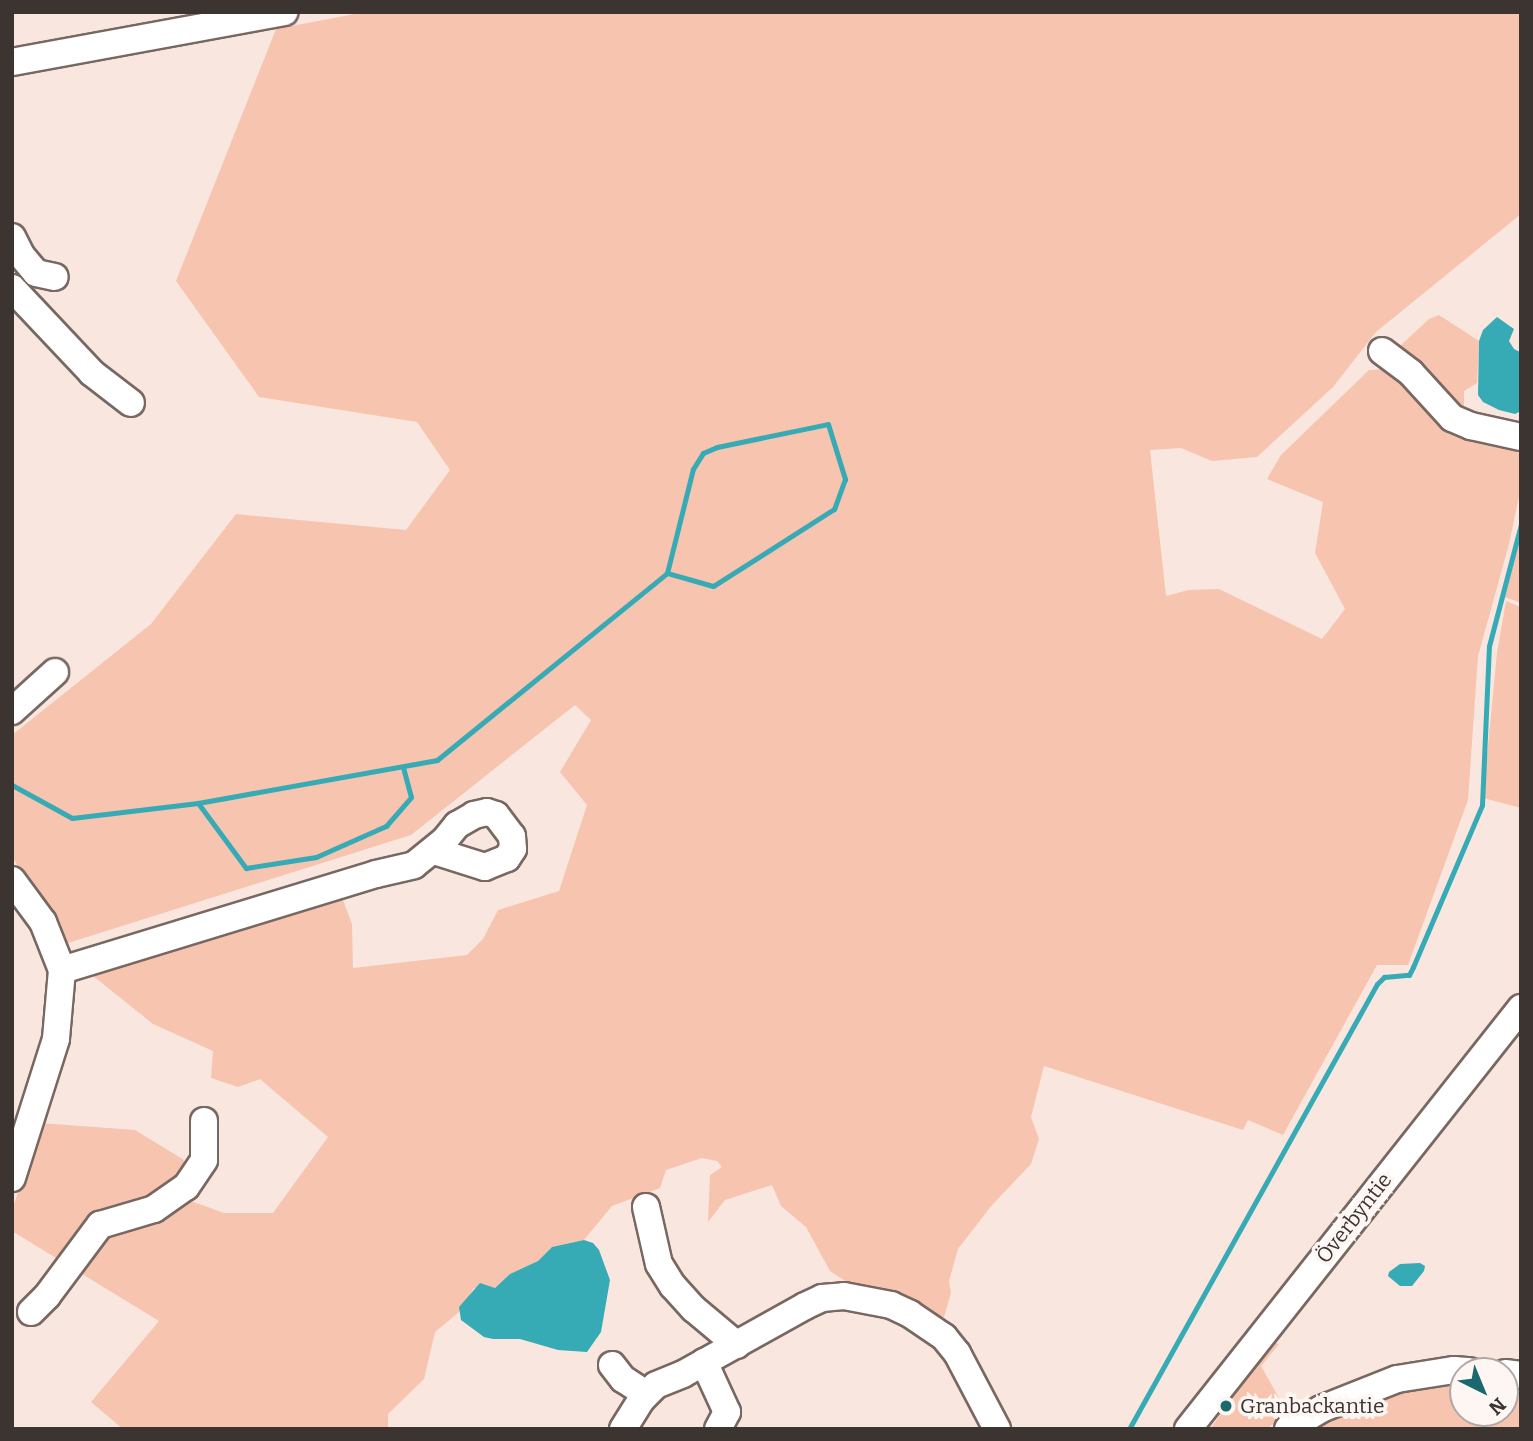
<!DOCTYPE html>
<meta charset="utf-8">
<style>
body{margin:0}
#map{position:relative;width:1533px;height:1441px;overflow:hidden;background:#f9e6df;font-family:Bitter,serif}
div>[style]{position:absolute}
.green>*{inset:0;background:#f7c4af}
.water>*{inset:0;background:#36aab5}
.stream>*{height:5px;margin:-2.5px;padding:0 2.5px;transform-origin:2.5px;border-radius:2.5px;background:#36aab5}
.roads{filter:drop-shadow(2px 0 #786862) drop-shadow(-2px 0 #786862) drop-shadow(0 2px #786862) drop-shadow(0 -2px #786862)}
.minor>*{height:26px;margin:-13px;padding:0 13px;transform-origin:13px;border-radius:13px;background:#fff}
.dots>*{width:19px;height:19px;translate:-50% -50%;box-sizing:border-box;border:4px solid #fef6f3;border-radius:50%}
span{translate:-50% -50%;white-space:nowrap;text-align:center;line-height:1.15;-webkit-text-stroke:7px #fef6f3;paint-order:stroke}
.street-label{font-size:21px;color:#3b3431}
.poi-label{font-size:21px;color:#3b3431}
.left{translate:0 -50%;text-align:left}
.frame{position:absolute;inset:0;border:14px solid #3b3431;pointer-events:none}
.north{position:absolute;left:1449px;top:1357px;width:70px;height:70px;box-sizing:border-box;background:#fef6f3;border:2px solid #b0a8a5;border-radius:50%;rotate:137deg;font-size:19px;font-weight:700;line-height:28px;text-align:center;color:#3b3431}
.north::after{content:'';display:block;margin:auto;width:24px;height:32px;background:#1c686f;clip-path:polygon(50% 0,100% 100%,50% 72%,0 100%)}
</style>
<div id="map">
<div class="green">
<i style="clip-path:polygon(365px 12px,1521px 12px,1521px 214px,1376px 332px,1333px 387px,1257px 457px,1212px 461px,1181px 448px,1150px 450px,1166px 596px,1189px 590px,1219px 589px,1322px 639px,1345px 609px,1315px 553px,1323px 502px,1267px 479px,1281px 455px,1369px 370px,1389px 369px,1453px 432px,1521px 453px,1521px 487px,1509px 544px,1478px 656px,1468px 800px,1408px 965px,1377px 965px,1283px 1135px,1248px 1120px,1243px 1130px,1044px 1066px,1031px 1117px,1039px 1139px,1031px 1164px,992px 1205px,958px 1249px,949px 1281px,951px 1293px,944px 1317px,856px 1288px,830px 1271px,806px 1227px,781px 1206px,772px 1185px,725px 1200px,708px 1222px,710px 1175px,722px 1167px,717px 1161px,702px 1158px,666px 1170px,660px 1188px,612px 1206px,584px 1240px,552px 1247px,538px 1261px,510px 1274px,495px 1288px,474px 1288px,458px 1313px,435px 1332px,424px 1379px,388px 1414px,388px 1429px,123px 1429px,91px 1402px,159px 1321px,12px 1231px,12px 1211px,40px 1123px,135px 1130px,184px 1160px,188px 1200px,224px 1213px,273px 1213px,328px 1137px,260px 1079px,238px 1087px,211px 1078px,213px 1051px,153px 1024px,88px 972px,341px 895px,352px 924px,353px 968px,467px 955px,483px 939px,498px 910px,559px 891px,587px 805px,560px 772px,591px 720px,575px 705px,411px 835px,68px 943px,12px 857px,12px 735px,151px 624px,236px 514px,406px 530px,450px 470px,417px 422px,259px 397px,176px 281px,276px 29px)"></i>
<i style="clip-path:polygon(1439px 315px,1479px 341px,1477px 383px,1464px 391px,1464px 407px,1458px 412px,1403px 358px,1401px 345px,1429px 319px)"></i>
<i style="clip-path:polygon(1521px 534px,1521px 603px,1505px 597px)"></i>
<i style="clip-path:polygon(1506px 601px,1521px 607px,1521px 808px,1483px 798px,1497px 653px)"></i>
<i style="clip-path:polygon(1272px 1342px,1279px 1344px,1261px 1366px,1288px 1414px,1266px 1429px,1210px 1429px)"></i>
<i style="clip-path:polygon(1463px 1379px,1463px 1413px,1505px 1413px,1505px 1381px,1521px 1383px,1521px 1429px,1307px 1429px,1395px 1388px)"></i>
</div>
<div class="water">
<i style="clip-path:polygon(1497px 317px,1514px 329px,1509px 341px,1514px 349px,1520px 352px,1521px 411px,1515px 414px,1499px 410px,1483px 402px,1478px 395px,1479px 341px,1483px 330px)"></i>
<i style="clip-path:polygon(584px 1240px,593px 1243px,599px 1250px,610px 1280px,601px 1332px,587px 1352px,558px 1350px,520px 1339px,493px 1339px,484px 1337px,461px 1320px,459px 1307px,480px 1283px,495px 1288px,510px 1274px,538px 1261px,552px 1247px)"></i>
<i style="clip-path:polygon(1420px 1263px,1425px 1266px,1424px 1271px,1412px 1286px,1400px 1286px,1388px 1276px,1389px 1272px,1400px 1264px)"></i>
</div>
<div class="stream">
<i style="left:12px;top:785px;width:68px;rotate:28.8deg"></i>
<i style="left:72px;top:818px;width:127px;rotate:-6.8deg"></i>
<i style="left:198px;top:803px;width:243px;rotate:-10.2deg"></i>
<i style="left:437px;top:760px;width:296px;rotate:-39.1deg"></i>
<i style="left:667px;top:573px;width:107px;rotate:-76deg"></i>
<i style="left:693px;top:469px;width:19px;rotate:-58deg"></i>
<i style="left:703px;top:453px;width:15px;rotate:-23deg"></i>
<i style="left:717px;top:447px;width:113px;rotate:-11.7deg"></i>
<i style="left:828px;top:424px;width:58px;rotate:72.8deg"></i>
<i style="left:845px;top:479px;width:32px;rotate:110deg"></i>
<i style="left:834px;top:509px;width:143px;rotate:147.5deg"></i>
<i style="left:713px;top:586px;width:48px;rotate:-164.2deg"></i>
<i style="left:198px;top:803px;width:81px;rotate:53.6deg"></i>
<i style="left:246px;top:868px;width:71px;rotate:-8.9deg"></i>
<i style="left:316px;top:857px;width:77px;rotate:-23.9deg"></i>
<i style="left:386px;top:826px;width:38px;rotate:-49deg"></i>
<i style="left:411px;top:797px;width:30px;rotate:-105deg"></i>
<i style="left:1129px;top:1429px;width:509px;rotate:-60.87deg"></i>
<i style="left:1377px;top:984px;width:10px;rotate:-45deg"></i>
<i style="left:1384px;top:977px;width:25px;rotate:-5deg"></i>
<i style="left:1409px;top:975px;width:9px;rotate:-63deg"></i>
<i style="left:1413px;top:967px;width:176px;rotate:-66.9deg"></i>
<i style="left:1482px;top:805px;width:159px;rotate:-87.5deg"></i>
<i style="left:1489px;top:646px;width:126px;rotate:-75.3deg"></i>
</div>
<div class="roads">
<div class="minor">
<i style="left:12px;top:62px;width:277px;rotate:-10.4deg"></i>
<i style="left:12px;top:237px;width:20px;rotate:63deg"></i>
<i style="left:21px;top:255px;width:23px;rotate:50deg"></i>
<i style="left:36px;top:273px;width:19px;rotate:12deg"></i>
<i style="left:12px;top:288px;width:117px;rotate:46.7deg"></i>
<i style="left:92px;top:373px;width:49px;rotate:37.6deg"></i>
<i style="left:1382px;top:351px;width:36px;rotate:37deg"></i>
<i style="left:1411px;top:373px;width:61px;rotate:47.7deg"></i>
<i style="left:1452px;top:418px;width:21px;rotate:23deg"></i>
<i style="left:1471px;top:426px;width:51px;rotate:12.4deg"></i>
<i style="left:12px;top:711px;width:58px;rotate:-42.2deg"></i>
<i style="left:12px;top:880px;width:52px;rotate:53.6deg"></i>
<i style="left:43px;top:922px;width:52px;rotate:68.4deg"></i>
<i style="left:62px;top:970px;width:69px;rotate:95deg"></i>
<i style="left:56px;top:1039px;width:146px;rotate:107.6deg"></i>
<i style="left:62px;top:970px;width:328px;rotate:-17deg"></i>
<i style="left:376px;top:874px;width:39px;rotate:-13deg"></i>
<i style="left:414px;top:865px;width:38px;rotate:-39deg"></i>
<i style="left:444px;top:841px;width:21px;rotate:-51deg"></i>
<i style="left:457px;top:825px;width:20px;rotate:-30deg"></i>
<i style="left:474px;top:815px;width:13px;rotate:-13deg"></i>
<i style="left:487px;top:812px;width:9px;rotate:18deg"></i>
<i style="left:496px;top:815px;width:26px;rotate:53deg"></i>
<i style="left:512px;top:836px;width:13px;rotate:86deg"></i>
<i style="left:513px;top:849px;width:11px;rotate:124deg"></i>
<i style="left:507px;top:858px;width:24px;rotate:158deg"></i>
<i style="left:485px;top:867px;width:53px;rotate:-162.6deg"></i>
<i style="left:646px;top:1207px;width:58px;rotate:77.2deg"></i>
<i style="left:659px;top:1264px;width:26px;rotate:58deg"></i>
<i style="left:673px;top:1286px;width:31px;rotate:48deg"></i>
<i style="left:694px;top:1309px;width:56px;rotate:39.9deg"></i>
<i style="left:31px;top:1312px;width:23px;rotate:-45deg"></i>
<i style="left:47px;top:1296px;width:89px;rotate:-53.3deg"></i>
<i style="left:100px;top:1225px;width:56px;rotate:-16.5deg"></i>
<i style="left:154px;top:1209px;width:39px;rotate:-35deg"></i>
<i style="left:186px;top:1187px;width:32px;rotate:-56deg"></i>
<i style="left:204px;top:1160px;width:39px;rotate:-90deg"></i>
<i style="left:704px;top:1362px;width:55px;rotate:65.3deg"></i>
<i style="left:727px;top:1412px;width:19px;rotate:118deg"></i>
<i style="left:612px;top:1365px;width:18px;rotate:52deg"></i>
<i style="left:623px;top:1379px;width:27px;rotate:33deg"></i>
<i style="left:1505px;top:1373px;width:16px;rotate:7deg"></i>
<i style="left:623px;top:1429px;width:34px;rotate:-58deg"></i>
<i style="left:641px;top:1400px;width:21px;rotate:-45deg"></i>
<i style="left:656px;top:1385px;width:29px;rotate:-22deg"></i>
<i style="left:683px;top:1374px;width:140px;rotate:-29.1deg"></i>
<i style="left:805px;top:1306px;width:19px;rotate:-25deg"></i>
<i style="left:822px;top:1298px;width:22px;rotate:-5deg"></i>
<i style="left:844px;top:1296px;width:48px;rotate:10.8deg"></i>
<i style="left:891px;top:1305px;width:21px;rotate:25deg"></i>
<i style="left:910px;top:1314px;width:41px;rotate:34.1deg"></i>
<i style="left:944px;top:1337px;width:21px;rotate:51deg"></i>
<i style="left:957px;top:1353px;width:86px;rotate:62.2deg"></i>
<i style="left:1188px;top:1429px;width:537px;rotate:-51.66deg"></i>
<i style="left:1288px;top:1429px;width:39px;rotate:-31deg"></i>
<i style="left:1321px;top:1409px;width:82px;rotate:-21.5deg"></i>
<i style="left:1397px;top:1379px;width:58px;rotate:-9deg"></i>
<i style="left:1454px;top:1370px;width:16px;rotate:4deg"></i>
</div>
</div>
<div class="dots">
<i style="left:1226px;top:1406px;background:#1c686f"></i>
</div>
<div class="street-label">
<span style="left:1354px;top:1218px;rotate:-52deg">Överbyntie</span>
</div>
<div class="poi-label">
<span class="left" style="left:1240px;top:1406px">Granbackantie</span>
</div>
<div class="frame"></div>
<div class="north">N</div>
</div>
